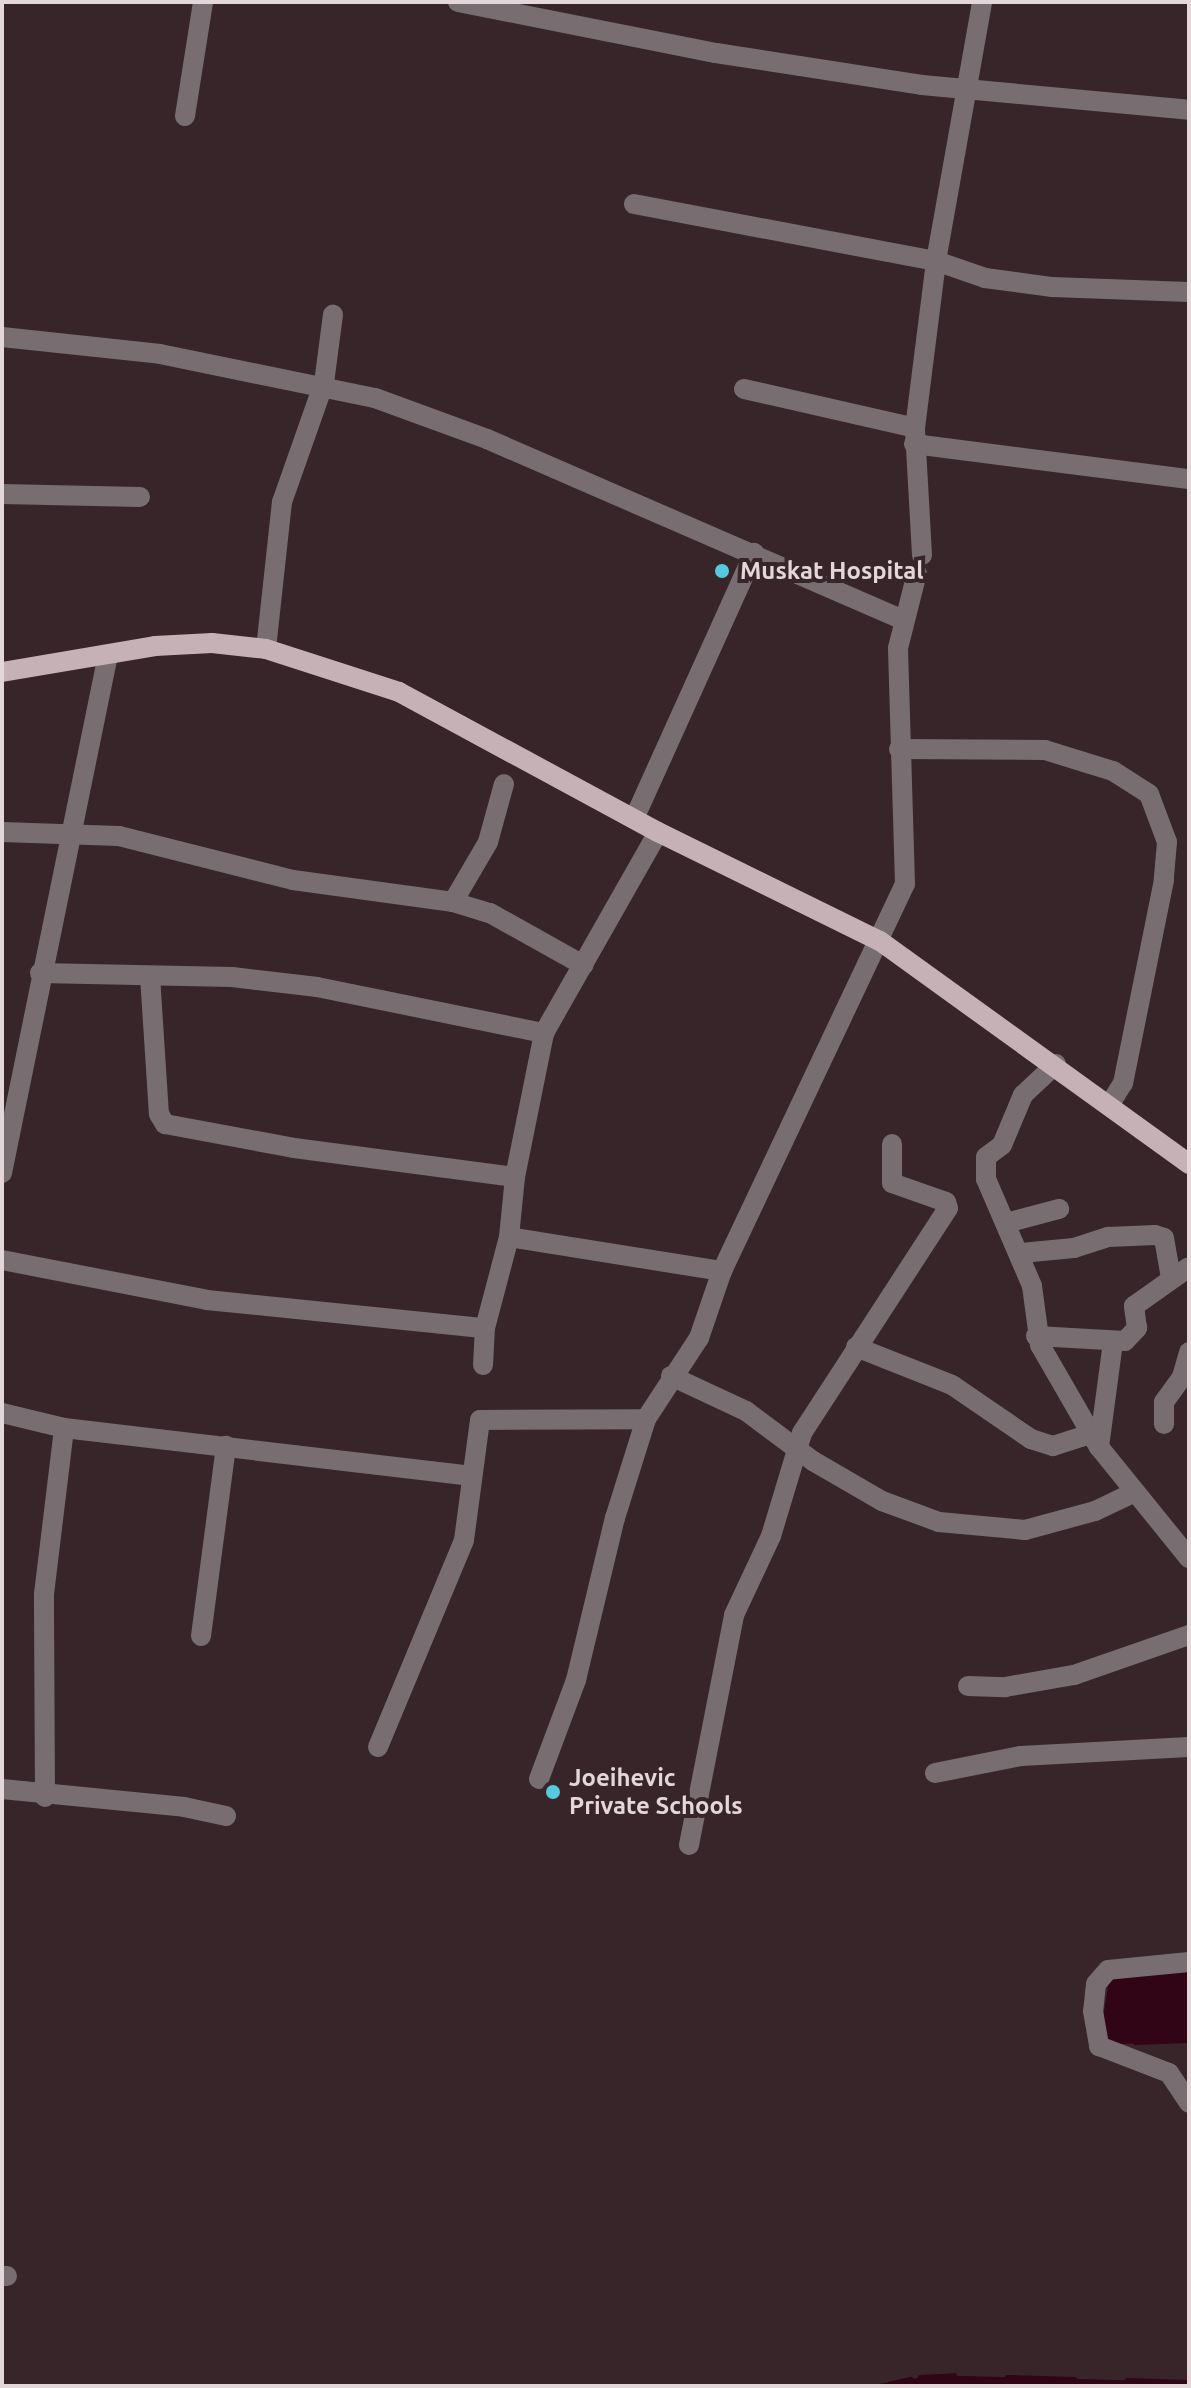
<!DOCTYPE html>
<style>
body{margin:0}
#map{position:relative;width:1191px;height:2388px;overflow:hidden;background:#37252a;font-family:Ubuntu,sans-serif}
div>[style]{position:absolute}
.water>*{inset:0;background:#310516}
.stream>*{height:4px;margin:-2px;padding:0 2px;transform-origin:2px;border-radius:2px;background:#310516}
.minor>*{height:20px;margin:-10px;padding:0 10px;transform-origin:10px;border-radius:10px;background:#786e71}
.major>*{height:20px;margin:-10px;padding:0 10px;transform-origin:10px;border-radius:10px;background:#c6b1b6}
.dots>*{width:22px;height:22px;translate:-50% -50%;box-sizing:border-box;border:4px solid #37252a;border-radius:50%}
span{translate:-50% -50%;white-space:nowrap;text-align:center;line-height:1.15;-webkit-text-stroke:8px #37252a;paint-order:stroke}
.poi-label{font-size:24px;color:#e3d7da;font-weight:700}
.left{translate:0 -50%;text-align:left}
.frame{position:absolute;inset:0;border:4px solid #e3d7da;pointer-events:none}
</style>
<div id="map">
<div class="water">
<i style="clip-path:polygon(1189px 1969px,1189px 2041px,1100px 2045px,1113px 1971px)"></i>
<i style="clip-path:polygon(930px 2375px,1189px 2382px,1189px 2386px,880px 2386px)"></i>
</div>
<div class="stream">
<i style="left:1104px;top:2024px;width:44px;rotate:-80.8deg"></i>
<i style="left:1135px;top:2043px;width:54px;rotate:-2.1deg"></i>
<i style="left:920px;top:2377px;width:35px;rotate:-3deg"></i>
<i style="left:1007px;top:2377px;width:68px;rotate:1.7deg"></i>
<i style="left:1127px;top:2380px;width:62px;rotate:1.8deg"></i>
<i style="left:880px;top:2386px;width:32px;rotate:-13deg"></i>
</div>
<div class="minor">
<i style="left:458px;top:2px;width:263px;rotate:11.2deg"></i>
<i style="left:716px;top:53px;width:208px;rotate:8.8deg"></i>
<i style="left:922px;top:85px;width:268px;rotate:5.3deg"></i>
<i style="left:185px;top:116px;width:115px;rotate:-81deg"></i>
<i style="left:634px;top:204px;width:307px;rotate:10.7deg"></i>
<i style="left:936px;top:261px;width:52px;rotate:19.1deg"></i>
<i style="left:985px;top:278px;width:68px;rotate:7.7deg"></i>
<i style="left:1052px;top:287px;width:137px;rotate:2.1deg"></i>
<i style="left:2px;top:337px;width:159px;rotate:6.1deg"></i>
<i style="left:160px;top:354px;width:219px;rotate:11.6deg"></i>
<i style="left:375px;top:398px;width:119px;rotate:20.1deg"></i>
<i style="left:487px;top:439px;width:455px;rotate:23.5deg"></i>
<i style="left:744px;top:389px;width:175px;rotate:12.8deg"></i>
<i style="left:914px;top:444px;width:277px;rotate:7.3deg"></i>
<i style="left:2px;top:494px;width:138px;rotate:1.2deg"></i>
<i style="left:922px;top:555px;width:127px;rotate:-93.2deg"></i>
<i style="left:915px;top:428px;width:168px;rotate:-82.8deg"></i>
<i style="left:936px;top:261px;width:263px;rotate:-79.9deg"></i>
<i style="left:266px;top:649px;width:148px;rotate:-83.8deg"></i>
<i style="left:282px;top:502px;width:126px;rotate:-70.6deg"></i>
<i style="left:324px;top:383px;width:69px;rotate:-82.5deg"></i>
<i style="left:899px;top:749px;width:146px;rotate:0.4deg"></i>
<i style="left:1045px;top:750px;width:71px;rotate:17.2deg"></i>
<i style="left:1113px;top:771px;width:43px;rotate:32.6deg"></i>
<i style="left:1149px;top:794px;width:51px;rotate:69.4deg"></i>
<i style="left:1167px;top:842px;width:38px;rotate:95deg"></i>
<i style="left:1164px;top:880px;width:207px;rotate:101.4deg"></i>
<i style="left:1123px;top:1083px;width:26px;rotate:122deg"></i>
<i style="left:634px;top:819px;width:292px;rotate:-65.7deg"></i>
<i style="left:2px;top:832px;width:117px;rotate:2deg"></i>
<i style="left:119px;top:836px;width:179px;rotate:14.2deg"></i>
<i style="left:293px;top:880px;width:162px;rotate:7.8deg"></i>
<i style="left:453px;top:902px;width:39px;rotate:17deg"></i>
<i style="left:490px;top:913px;width:107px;rotate:29.2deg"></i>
<i style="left:453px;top:902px;width:69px;rotate:-59.7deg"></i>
<i style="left:488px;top:842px;width:60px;rotate:-74.6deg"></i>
<i style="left:40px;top:973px;width:192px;rotate:1.2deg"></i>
<i style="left:232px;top:977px;width:86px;rotate:6.7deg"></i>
<i style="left:317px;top:987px;width:232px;rotate:11.5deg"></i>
<i style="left:150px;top:976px;width:138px;rotate:86.3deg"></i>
<i style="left:159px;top:1114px;width:12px;rotate:59deg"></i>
<i style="left:165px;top:1124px;width:131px;rotate:10.5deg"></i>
<i style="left:294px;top:1148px;width:223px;rotate:7.5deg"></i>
<i style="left:1056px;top:1064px;width:45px;rotate:136.8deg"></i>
<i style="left:1023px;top:1095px;width:54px;rotate:112.8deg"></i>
<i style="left:1002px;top:1145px;width:20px;rotate:143deg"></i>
<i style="left:986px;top:1157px;width:22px;rotate:90deg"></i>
<i style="left:986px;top:1179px;width:116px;rotate:66.7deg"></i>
<i style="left:1032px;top:1286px;width:60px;rotate:82.3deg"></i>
<i style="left:1040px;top:1345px;width:118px;rotate:60deg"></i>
<i style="left:1099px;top:1447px;width:143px;rotate:51deg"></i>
<i style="left:2px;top:1173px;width:529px;rotate:-78.44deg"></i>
<i style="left:1006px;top:1223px;width:55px;rotate:-14.8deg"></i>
<i style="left:509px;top:1237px;width:216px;rotate:9.1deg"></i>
<i style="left:1021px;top:1253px;width:53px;rotate:-5.4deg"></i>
<i style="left:1074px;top:1248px;width:36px;rotate:-18deg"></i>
<i style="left:1108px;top:1237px;width:47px;rotate:-2.4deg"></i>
<i style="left:1155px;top:1235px;width:9px;rotate:18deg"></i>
<i style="left:1164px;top:1238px;width:41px;rotate:80.1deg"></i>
<i style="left:2px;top:1260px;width:209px;rotate:11deg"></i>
<i style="left:207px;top:1300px;width:279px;rotate:5.8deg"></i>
<i style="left:1036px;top:1336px;width:89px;rotate:3.2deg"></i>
<i style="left:1125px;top:1341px;width:18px;rotate:-47deg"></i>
<i style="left:1137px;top:1328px;width:22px;rotate:-98deg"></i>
<i style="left:1134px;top:1306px;width:67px;rotate:-35.3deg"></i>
<i style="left:856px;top:1347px;width:103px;rotate:21.6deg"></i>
<i style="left:952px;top:1385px;width:96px;rotate:34.4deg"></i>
<i style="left:1031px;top:1439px;width:23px;rotate:18deg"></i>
<i style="left:1053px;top:1446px;width:40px;rotate:-18deg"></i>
<i style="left:483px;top:1365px;width:37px;rotate:-87deg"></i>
<i style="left:485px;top:1328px;width:94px;rotate:-75.2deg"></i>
<i style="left:509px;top:1237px;width:60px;rotate:-84.3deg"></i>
<i style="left:515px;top:1177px;width:147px;rotate:-78.6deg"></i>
<i style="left:544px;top:1033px;width:231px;rotate:-60.4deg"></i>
<i style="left:671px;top:1376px;width:83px;rotate:25deg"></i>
<i style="left:746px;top:1411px;width:84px;rotate:36.7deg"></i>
<i style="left:813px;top:1461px;width:80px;rotate:30.1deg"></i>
<i style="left:882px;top:1501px;width:61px;rotate:20.2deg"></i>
<i style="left:939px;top:1522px;width:86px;rotate:5.3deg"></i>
<i style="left:1025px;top:1530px;width:73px;rotate:-15.2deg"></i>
<i style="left:1095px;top:1511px;width:44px;rotate:-25.4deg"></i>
<i style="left:2px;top:1413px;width:64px;rotate:13.6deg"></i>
<i style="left:64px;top:1428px;width:411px;rotate:6.7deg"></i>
<i style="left:1164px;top:1424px;width:22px;rotate:-90deg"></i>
<i style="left:1164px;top:1402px;width:31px;rotate:-54deg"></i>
<i style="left:1182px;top:1377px;width:26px;rotate:-74deg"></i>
<i style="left:1099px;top:1447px;width:106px;rotate:-82.4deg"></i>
<i style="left:201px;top:1636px;width:192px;rotate:-82.5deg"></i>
<i style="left:968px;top:1686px;width:37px;rotate:2deg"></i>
<i style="left:1005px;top:1687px;width:70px;rotate:-9.9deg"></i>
<i style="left:1074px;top:1675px;width:122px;rotate:-19.2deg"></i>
<i style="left:378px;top:1747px;width:224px;rotate:-67.4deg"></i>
<i style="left:464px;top:1540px;width:121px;rotate:-82.4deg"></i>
<i style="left:480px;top:1420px;width:166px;rotate:-0.3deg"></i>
<i style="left:935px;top:1773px;width:88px;rotate:-11.2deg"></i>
<i style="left:1021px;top:1756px;width:168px;rotate:-3.1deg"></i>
<i style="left:539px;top:1779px;width:106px;rotate:-69.5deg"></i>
<i style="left:576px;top:1680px;width:167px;rotate:-76.5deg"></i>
<i style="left:615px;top:1518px;width:104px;rotate:-72.6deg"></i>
<i style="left:646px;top:1419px;width:97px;rotate:-56.8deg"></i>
<i style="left:699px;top:1338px;width:71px;rotate:-71.1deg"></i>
<i style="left:722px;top:1271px;width:428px;rotate:-64.7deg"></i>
<i style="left:905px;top:884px;width:236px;rotate:-91.7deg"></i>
<i style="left:898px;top:648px;width:77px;rotate:-75.8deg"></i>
<i style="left:2px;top:1789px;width:183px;rotate:5.6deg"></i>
<i style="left:184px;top:1807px;width:43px;rotate:12.1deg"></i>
<i style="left:45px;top:1797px;width:203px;rotate:-90.3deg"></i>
<i style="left:44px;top:1594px;width:167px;rotate:-83.1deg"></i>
<i style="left:689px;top:1845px;width:234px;rotate:-78.9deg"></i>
<i style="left:734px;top:1615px;width:87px;rotate:-64.9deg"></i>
<i style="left:771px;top:1536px;width:108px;rotate:-73.2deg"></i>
<i style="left:802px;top:1433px;width:268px;rotate:-57deg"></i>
<i style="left:948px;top:1208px;width:6px;rotate:-108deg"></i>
<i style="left:946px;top:1202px;width:57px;rotate:-160.6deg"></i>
<i style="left:892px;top:1183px;width:39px;rotate:-90deg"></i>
<i style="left:1189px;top:1962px;width:81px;rotate:174.4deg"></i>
<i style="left:1108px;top:1970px;width:18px;rotate:131deg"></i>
<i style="left:1096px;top:1984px;width:27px;rotate:96deg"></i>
<i style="left:1093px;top:2011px;width:36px;rotate:80deg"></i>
<i style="left:1099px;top:2046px;width:75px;rotate:21.1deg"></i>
<i style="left:1169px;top:2073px;width:36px;rotate:56deg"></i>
<i style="left:2px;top:2276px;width:5px"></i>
</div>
<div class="major">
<i style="left:2px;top:672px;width:155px;rotate:-9.6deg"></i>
<i style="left:155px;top:646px;width:57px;rotate:-3deg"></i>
<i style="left:212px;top:643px;width:54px;rotate:6.3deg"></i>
<i style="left:266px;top:649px;width:140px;rotate:17.9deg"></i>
<i style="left:399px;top:692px;width:294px;rotate:28.4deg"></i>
<i style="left:658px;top:832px;width:247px;rotate:26.2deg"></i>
<i style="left:880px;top:941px;width:381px;rotate:35.8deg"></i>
</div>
<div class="dots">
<i style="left:722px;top:571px;background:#55cadf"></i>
<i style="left:553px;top:1792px;background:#55cadf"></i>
</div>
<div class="poi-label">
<span class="left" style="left:740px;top:571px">Muskat Hospital</span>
<span class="left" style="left:569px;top:1792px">Joeihevic<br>Private Schools</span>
</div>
<div class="frame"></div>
</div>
